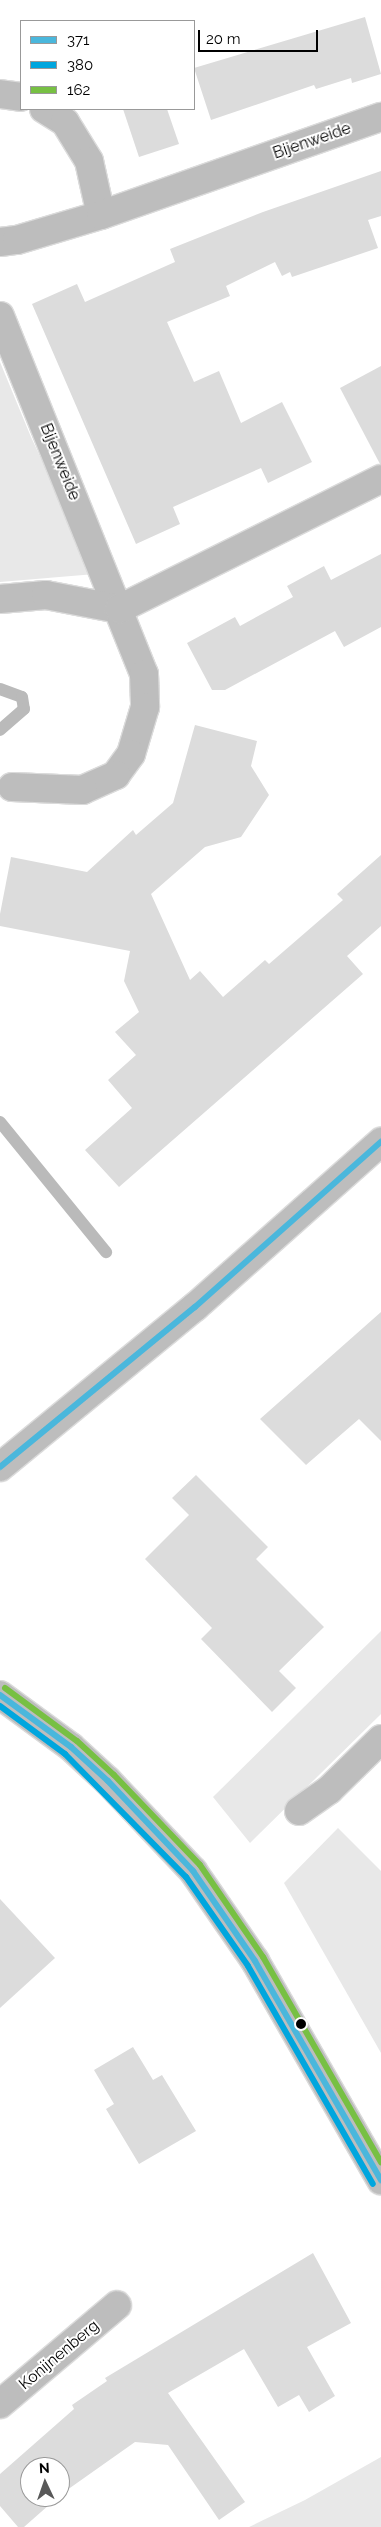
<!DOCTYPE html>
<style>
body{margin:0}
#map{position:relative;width:381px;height:2527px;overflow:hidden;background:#fff;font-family:Raleway,sans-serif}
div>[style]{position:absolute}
.green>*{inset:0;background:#e8e8e8}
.stream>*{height:12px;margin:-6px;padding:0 6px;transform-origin:6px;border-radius:6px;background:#bababa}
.building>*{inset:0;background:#dcdcdc}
.roads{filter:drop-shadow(1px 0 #dbdbdb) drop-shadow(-1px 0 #dbdbdb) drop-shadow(0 1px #dbdbdb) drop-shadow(0 -1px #dbdbdb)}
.minor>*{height:28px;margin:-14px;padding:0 14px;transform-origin:14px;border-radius:14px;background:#bdbdbd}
.major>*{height:28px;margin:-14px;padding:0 14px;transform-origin:14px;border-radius:14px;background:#bdbdbd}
.bus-1>*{height:6px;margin:-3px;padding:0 3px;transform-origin:3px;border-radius:3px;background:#4ab7dc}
.bus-2>*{height:6px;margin:-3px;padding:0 3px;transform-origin:3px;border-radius:3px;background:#00a6de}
.bus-3>*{height:6px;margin:-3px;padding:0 3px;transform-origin:3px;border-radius:3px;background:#77c043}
.dots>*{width:14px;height:14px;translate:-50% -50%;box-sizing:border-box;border:2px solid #fff;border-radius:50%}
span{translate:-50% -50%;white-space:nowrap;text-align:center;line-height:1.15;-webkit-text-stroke:4px #fff;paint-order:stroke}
.street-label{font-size:16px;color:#000}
.legend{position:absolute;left:20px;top:20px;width:175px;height:90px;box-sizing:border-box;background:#fff;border:1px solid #999;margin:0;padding:6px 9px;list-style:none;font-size:15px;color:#000}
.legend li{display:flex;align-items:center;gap:10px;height:25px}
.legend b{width:25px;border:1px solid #999}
.north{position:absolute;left:20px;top:2457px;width:50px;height:50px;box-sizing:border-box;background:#fff;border:1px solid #999;border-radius:50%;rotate:357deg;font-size:14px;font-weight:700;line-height:20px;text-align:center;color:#000}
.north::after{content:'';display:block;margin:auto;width:18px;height:22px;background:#595959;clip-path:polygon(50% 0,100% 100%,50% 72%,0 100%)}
.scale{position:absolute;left:198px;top:30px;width:120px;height:22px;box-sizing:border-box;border:2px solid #000;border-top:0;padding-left:6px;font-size:15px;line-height:18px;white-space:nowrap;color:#000;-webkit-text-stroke:4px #fff;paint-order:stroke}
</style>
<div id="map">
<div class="green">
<i style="clip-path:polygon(0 362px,31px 437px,95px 574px,0 582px)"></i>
<i style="clip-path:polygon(381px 1631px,381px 1714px,250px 1843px,213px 1797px)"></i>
<i style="clip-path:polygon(338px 1828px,381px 1871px,381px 2053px,284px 1883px)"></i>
<i style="clip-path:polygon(381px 2457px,381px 2527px,249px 2527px,305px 2500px)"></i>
</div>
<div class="stream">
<i style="left:0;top:689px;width:23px;rotate:20deg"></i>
<i style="left:22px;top:697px;width:12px;rotate:81deg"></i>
<i style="left:24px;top:709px;width:32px;rotate:139deg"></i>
<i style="left:0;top:1122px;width:168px;rotate:50.8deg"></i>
</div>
<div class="building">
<i style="clip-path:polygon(365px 17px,381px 74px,352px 83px,351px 78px,316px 89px,314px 85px,211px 120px,194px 68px)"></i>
<i style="clip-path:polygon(123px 109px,167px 109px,179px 144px,139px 157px)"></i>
<i style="clip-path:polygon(381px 171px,381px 216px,368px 220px,378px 248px,292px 277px,290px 272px,282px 276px,275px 262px,226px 286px,230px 296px,167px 322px,194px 382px,219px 371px,241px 423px,282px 402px,312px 462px,268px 483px,261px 468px,173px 507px,180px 524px,136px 544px,32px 304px,77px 284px,85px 302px,175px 262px,170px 249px,263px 212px)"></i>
<i style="clip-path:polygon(381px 366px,381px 464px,380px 464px,340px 388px)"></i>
<i style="clip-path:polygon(381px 554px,381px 627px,344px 647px,335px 631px,225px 690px,212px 690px,187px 643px,235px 617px,240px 626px,293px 597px,287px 586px,324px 566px,331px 580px)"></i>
<i style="clip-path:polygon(195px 725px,257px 741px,251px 766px,269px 795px,241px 837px,205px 847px,151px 894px,190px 980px,200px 971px,223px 997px,265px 960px,269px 964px,343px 900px,337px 894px,381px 855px,381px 926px,347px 956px,363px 974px,119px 1187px,85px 1150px,132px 1108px,108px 1080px,136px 1055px,115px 1032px,139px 1012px,124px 981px,130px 951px,0 926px,0 914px,11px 857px,87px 872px,133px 830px,136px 835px,173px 803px)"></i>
<i style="clip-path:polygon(381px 1312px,381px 1441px,359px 1419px,306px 1465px,260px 1419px)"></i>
<i style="clip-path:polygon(196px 1475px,268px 1547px,256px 1559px,324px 1627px,279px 1671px,296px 1688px,272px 1712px,201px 1639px,212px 1628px,145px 1559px,189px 1515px,172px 1498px)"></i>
<i style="clip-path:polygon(0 1899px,55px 1958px,0 2008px)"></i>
<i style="clip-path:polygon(133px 2047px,153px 2080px,162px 2075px,196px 2131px,139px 2164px,106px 2109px,114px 2104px,94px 2070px)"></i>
<i style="clip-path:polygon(313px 2253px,351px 2323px,307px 2347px,335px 2396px,309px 2412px,299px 2395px,278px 2407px,244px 2349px,168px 2393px,245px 2502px,219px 2520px,168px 2445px,135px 2442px,60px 2495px,60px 2467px,30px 2467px,30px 2497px,58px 2497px,24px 2527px,18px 2527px,0 2506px,0 2474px,74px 2409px,72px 2405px,107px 2381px,105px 2378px)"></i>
</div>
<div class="roads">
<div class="minor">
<i style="left:0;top:94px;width:21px;rotate:8deg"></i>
<i style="left:44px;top:109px;width:25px;rotate:32deg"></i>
<i style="left:65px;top:122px;width:46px;rotate:58.4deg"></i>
<i style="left:89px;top:161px;width:55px;rotate:77.5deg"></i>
<i style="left:0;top:242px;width:17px;rotate:-7deg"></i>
<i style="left:17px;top:240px;width:88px;rotate:-16.6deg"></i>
<i style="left:101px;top:215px;width:297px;rotate:-19.3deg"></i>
<i style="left:0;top:316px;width:386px;rotate:68.1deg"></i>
<i style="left:144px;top:674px;width:33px;rotate:88deg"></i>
<i style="left:145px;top:707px;width:49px;rotate:106.6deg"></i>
<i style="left:131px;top:754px;width:26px;rotate:126deg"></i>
<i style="left:116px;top:775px;width:36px;rotate:156deg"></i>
<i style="left:83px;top:790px;width:71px;rotate:-177.6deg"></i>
<i style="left:0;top:599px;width:46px;rotate:-5deg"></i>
<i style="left:46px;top:595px;width:74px;rotate:10.9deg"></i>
<i style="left:119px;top:609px;width:292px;rotate:-26.4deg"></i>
<i style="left:0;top:1695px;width:88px;rotate:36.2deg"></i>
<i style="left:71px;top:1747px;width:50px;rotate:42.6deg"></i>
<i style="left:108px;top:1781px;width:124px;rotate:46.6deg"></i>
<i style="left:193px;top:1871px;width:109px;rotate:55.4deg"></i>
<i style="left:255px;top:1961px;width:253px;rotate:60.1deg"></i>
<i style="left:299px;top:1811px;width:37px;rotate:-35deg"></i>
<i style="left:329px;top:1790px;width:73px;rotate:-44.4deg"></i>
<i style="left:0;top:2404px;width:153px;rotate:-40.2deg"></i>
</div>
<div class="major">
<i style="left:0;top:1467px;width:252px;rotate:-39.4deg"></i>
<i style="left:195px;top:1307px;width:249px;rotate:-41.6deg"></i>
</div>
</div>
<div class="bus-1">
<i style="left:0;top:1467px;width:252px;rotate:-39.4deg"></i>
<i style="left:195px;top:1307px;width:249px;rotate:-41.6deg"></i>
<i style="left:0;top:1695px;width:88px;rotate:36.2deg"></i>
<i style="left:71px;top:1747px;width:50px;rotate:42.6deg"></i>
<i style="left:108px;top:1781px;width:124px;rotate:46.6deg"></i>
<i style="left:193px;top:1871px;width:109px;rotate:55.4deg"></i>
<i style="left:255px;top:1961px;width:253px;rotate:60.1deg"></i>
</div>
<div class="bus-2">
<i style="left:0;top:1706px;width:81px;rotate:36.4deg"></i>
<i style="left:65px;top:1754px;width:173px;rotate:45.5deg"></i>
<i style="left:186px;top:1877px;width:108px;rotate:55.1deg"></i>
<i style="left:248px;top:1966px;width:251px;rotate:60.2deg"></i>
</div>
<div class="bus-3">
<i style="left:5px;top:1688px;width:89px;rotate:36.4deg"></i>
<i style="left:77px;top:1741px;width:50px;rotate:42.6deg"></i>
<i style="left:114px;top:1775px;width:124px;rotate:46.3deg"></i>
<i style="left:200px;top:1865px;width:112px;rotate:55.6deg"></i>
<i style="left:263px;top:1957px;width:237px;rotate:60.1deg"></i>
</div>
<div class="dots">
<i style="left:301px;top:2024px;background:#000"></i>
</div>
<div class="street-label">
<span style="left:312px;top:141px;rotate:-19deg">Bijenweide</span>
<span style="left:60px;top:462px;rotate:68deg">Bijenweide</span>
<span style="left:59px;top:2355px;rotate:-40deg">Konijnenberg</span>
</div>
<ul class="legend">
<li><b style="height:6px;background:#4ab7dc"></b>371</li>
<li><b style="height:6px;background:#00a6de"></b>380</li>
<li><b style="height:6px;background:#77c043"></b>162</li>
</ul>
<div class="north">N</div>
<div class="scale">20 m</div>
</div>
